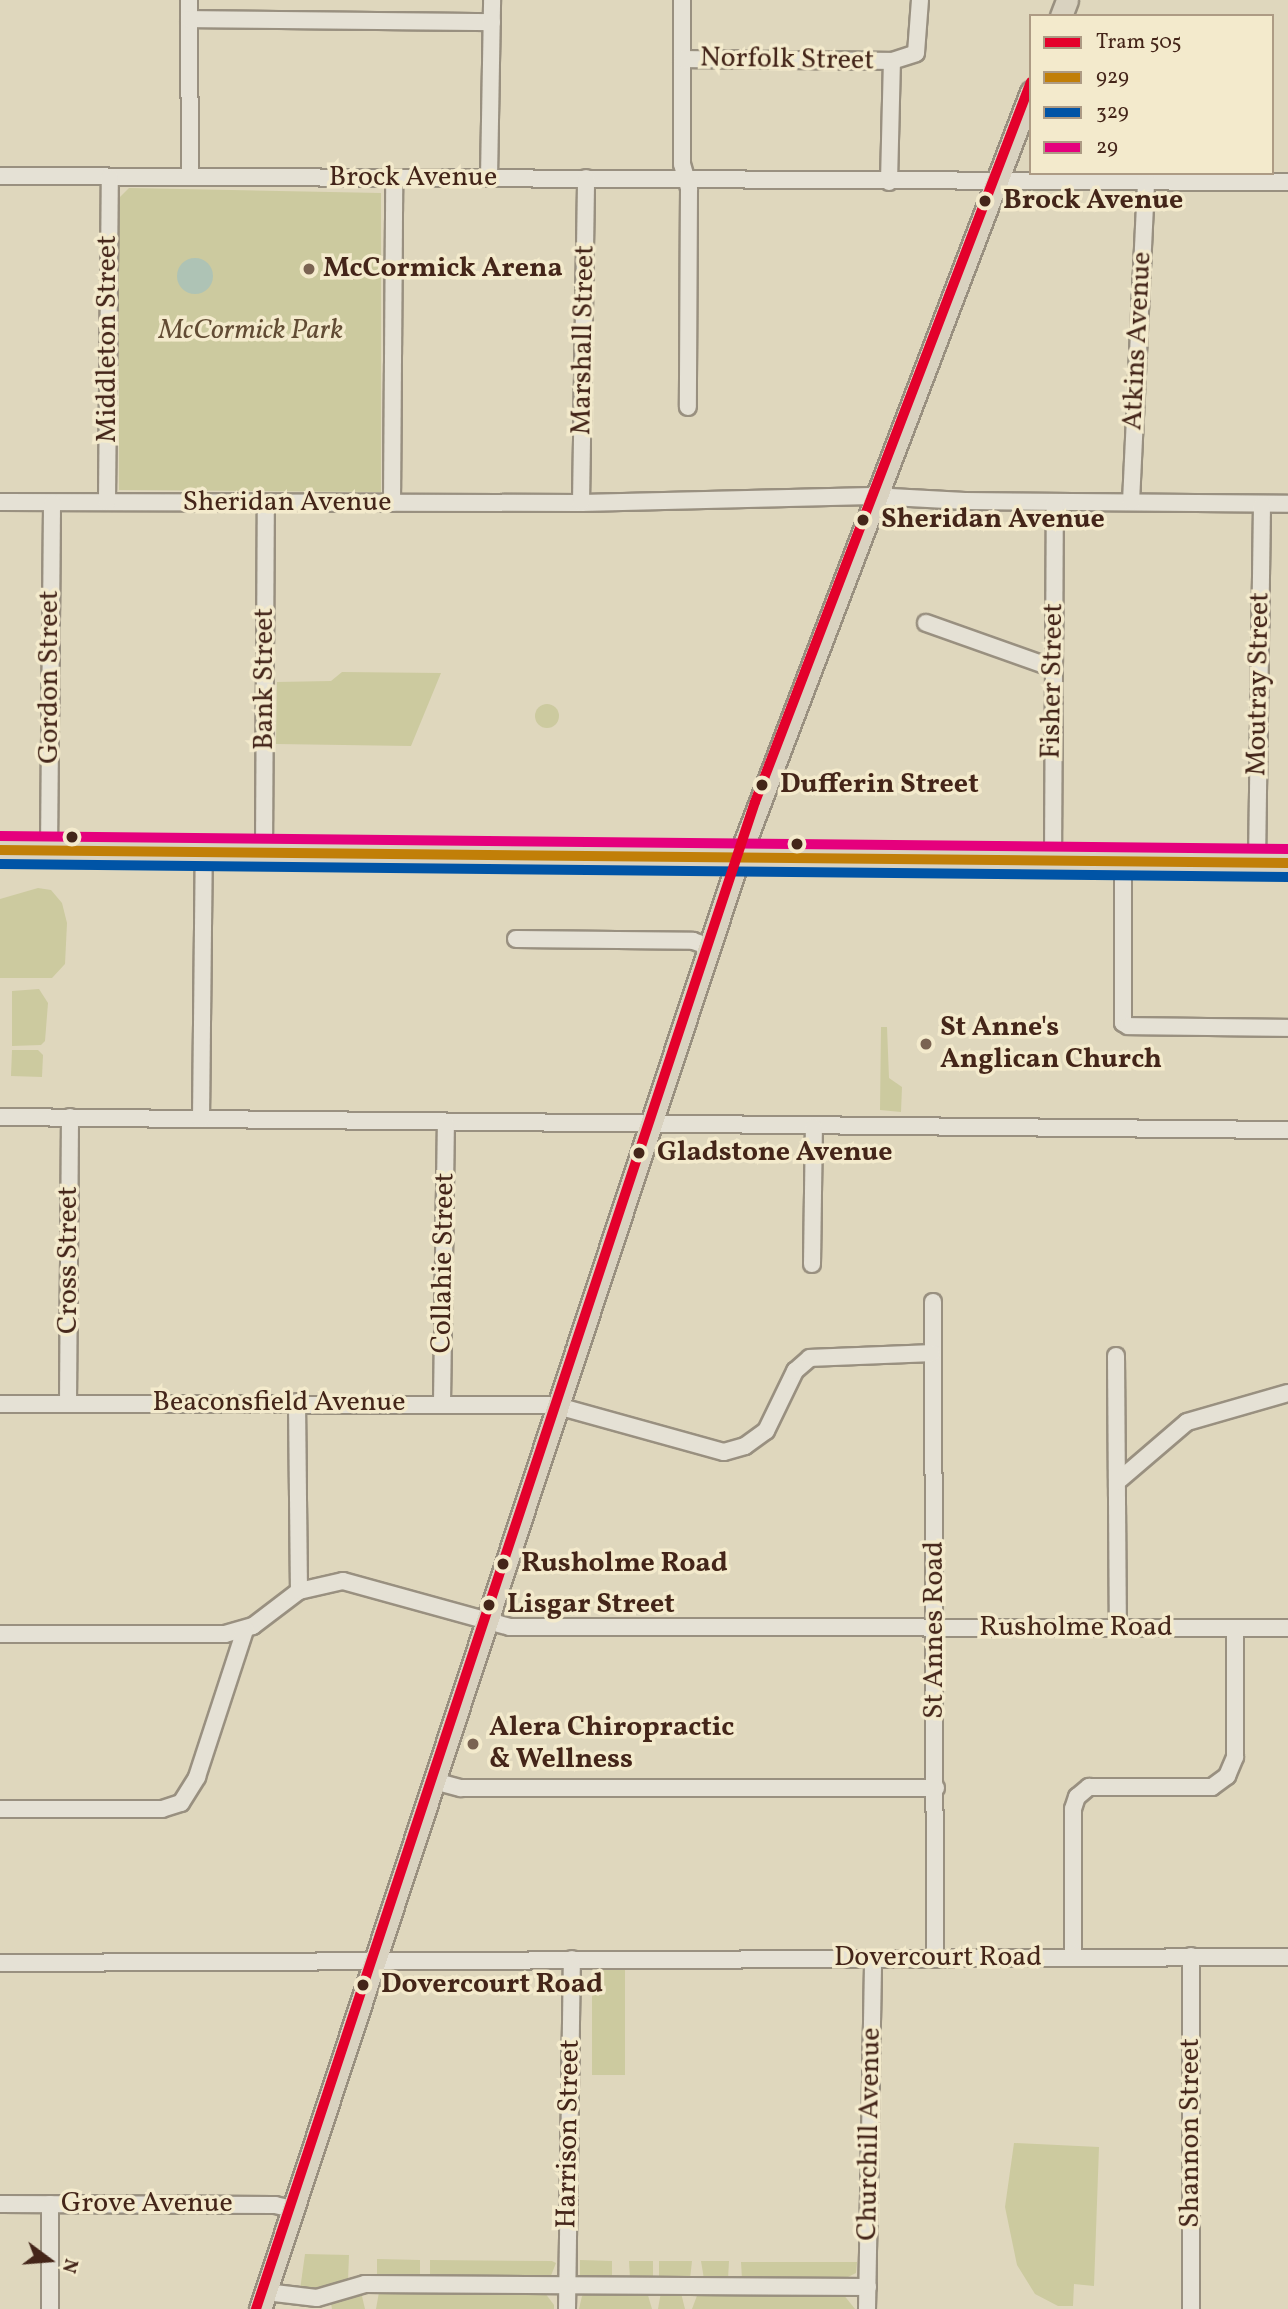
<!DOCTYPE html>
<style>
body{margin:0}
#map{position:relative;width:1288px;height:2309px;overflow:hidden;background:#dfd7bd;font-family:Vollkorn,serif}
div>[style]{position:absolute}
.green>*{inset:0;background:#ccca9f}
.round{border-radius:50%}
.water>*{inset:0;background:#aec3b5}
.roads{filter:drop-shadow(2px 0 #999080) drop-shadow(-2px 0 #999080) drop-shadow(0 2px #999080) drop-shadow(0 -2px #999080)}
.minor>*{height:16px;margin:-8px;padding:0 8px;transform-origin:8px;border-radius:8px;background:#e5e1d5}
.major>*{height:21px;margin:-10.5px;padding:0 10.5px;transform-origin:10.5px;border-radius:10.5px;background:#d9d2c0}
.bus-1>*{height:10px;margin:-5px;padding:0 5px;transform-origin:5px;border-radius:5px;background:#c17f08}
.bus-2>*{height:10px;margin:-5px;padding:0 5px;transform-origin:5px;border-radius:5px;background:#0054a6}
.bus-3>*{height:10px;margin:-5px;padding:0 5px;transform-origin:5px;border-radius:5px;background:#e5007d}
.tram-1>*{height:10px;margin:-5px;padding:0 5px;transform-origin:5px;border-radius:5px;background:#e4002b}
.dots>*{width:19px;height:19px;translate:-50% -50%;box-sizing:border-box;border:4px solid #f3eacc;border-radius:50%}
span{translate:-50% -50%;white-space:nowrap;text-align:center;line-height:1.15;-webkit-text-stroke:7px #f3eacc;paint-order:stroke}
.street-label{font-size:28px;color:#442519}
.stop-label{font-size:28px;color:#442519;font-weight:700}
.left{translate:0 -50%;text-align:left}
.poi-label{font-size:28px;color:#442519;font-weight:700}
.park-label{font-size:28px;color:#624c34;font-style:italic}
.legend{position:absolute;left:1029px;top:14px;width:245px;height:161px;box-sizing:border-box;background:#f3eacc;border:2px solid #ad9b84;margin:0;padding:9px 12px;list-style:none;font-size:21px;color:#442519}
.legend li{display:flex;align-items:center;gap:14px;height:35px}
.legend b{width:35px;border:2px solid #ad9b84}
.north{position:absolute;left:14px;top:2225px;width:70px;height:70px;-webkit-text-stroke:5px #f3eacc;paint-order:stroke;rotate:106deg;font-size:19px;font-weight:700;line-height:28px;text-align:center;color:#442519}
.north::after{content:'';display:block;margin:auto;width:24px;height:32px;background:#442519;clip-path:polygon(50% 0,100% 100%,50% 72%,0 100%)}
</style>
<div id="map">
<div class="green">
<i style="clip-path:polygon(129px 188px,381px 193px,381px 492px,119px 490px,119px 198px)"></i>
<i style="clip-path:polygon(342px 672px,441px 673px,411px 746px,276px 744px,277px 682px,331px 681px)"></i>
<i class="round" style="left:535px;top:704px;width:24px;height:24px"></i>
<i style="clip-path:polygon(38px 888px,51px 890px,62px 903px,67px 923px,65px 964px,52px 978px,0 978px,0 899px)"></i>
<i style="clip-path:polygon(39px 989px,48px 1003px,45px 1041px,41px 1045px,12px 1046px,12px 991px)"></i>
<i style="clip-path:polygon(881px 1027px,887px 1027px,889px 1078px,902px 1087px,901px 1112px,880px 1110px)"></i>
<i style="clip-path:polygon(12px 1050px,38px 1050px,43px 1055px,42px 1077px,11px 1076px)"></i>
<i style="clip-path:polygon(592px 1969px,625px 1969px,625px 2075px,592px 2075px)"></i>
<i style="clip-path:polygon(1014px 2143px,1099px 2147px,1094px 2286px,1074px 2284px,1073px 2306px,1058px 2306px,1035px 2294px,1017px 2265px,1005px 2207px)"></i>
<i style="clip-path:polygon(305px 2254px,349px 2255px,348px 2280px,318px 2290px,300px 2290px)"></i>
<i style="clip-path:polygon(377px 2259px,420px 2260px,420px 2277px,377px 2277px)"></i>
<i style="clip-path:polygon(430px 2260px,552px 2261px,556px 2263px,550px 2278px,430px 2278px)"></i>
<i style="clip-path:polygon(580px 2260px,612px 2261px,612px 2279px,580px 2278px)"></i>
<i style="clip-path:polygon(629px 2261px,653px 2261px,653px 2279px,630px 2279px)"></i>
<i style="clip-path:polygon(659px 2261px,692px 2261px,690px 2279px,659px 2279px)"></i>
<i style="clip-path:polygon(701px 2261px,729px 2261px,728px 2279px,704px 2279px)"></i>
<i style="clip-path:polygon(741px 2262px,857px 2262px,856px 2273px,842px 2280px,742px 2279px)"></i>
<i style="clip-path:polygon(361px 2292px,365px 2309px,332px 2309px,331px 2303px)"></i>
<i style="clip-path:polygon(379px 2292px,545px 2293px,554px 2305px,554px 2309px,376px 2309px)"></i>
<i style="clip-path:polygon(647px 2292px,652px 2309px,579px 2309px,582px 2296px,587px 2293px)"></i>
<i style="clip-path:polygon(661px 2292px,681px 2293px,685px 2309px,658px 2309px)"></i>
<i style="clip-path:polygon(698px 2293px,843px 2294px,855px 2309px,692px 2309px)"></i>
</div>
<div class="water">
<i class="round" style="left:177px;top:258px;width:36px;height:36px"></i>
</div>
<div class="roads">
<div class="minor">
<i style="left:189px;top:0;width:177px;rotate:89.7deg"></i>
<i style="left:682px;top:0;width:164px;rotate:90deg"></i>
<i style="left:682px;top:164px;width:26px;rotate:74deg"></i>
<i style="left:689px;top:189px;width:218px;rotate:90.3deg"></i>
<i style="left:189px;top:19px;width:303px;rotate:0.6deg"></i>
<i style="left:682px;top:59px;width:210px;rotate:0.5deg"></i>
<i style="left:0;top:176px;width:1288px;rotate:0.27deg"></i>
<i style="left:489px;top:178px;width:178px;rotate:-89deg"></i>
<i style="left:889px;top:182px;width:121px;rotate:-88.6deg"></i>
<i style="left:892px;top:61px;width:25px;rotate:-18deg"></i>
<i style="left:916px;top:53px;width:53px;rotate:-85.7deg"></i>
<i style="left:0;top:502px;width:581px;rotate:0.1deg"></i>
<i style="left:581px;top:503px;width:291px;rotate:-1.4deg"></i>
<i style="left:872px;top:496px;width:93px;rotate:3.1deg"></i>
<i style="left:965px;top:501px;width:323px;rotate:0.5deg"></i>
<i style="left:107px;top:502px;width:325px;rotate:-89.5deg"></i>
<i style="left:1131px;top:502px;width:321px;rotate:-87.3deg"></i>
<i style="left:392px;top:503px;width:325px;rotate:-89.6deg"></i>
<i style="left:581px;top:503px;width:325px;rotate:-89.1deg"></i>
<i style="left:926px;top:623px;width:135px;rotate:19.5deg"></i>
<i style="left:49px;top:851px;width:348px;rotate:-89.5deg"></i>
<i style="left:264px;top:853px;width:349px;rotate:-89.7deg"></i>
<i style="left:1053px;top:861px;width:359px;rotate:-89.7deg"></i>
<i style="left:1123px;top:862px;width:161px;rotate:90deg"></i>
<i style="left:1123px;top:1023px;width:6px;rotate:31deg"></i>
<i style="left:1128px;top:1026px;width:160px;rotate:0.7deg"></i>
<i style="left:1257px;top:863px;width:359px;rotate:-89.2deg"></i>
<i style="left:516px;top:939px;width:177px;rotate:0.6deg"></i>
<i style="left:693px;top:941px;width:18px;rotate:19deg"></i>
<i style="left:0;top:1117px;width:1288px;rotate:0.58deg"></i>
<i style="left:201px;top:1119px;width:266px;rotate:-89.4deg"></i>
<i style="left:812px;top:1264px;width:137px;rotate:-89.2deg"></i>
<i style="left:933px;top:1302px;width:655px;rotate:89.83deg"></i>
<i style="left:1116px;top:1356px;width:270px;rotate:89.6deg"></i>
<i style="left:297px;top:1402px;width:189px;rotate:89.4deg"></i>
<i style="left:68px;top:1403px;width:286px;rotate:-89.6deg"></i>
<i style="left:442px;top:1403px;width:281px;rotate:-89.2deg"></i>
<i style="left:0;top:1404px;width:554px;rotate:0.1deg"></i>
<i style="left:554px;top:1405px;width:176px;rotate:15.5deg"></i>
<i style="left:724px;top:1452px;width:22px;rotate:-16deg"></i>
<i style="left:745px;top:1446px;width:26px;rotate:-36deg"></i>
<i style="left:766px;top:1431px;width:67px;rotate:-64.2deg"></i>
<i style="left:795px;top:1371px;width:20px;rotate:-41deg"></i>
<i style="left:810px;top:1358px;width:122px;rotate:-2.3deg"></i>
<i style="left:1117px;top:1482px;width:92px;rotate:-40.6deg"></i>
<i style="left:1187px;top:1422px;width:105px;rotate:-16deg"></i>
<i style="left:0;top:1634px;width:225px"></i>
<i style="left:225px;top:1634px;width:29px;rotate:-16deg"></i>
<i style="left:253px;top:1626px;width:58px;rotate:-37.3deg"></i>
<i style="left:299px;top:1591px;width:45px;rotate:-12.8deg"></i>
<i style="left:343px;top:1581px;width:173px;rotate:15.4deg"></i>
<i style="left:510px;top:1627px;width:778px;rotate:0.07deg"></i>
<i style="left:434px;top:1781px;width:28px;rotate:15deg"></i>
<i style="left:461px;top:1788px;width:475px"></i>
<i style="left:0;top:1809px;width:162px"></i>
<i style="left:162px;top:1809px;width:20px;rotate:-18deg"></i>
<i style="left:181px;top:1803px;width:31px;rotate:-58deg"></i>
<i style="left:197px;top:1777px;width:155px;rotate:-71.9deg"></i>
<i style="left:1073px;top:1957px;width:148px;rotate:-90deg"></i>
<i style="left:1073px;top:1809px;width:13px;rotate:-72deg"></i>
<i style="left:1077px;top:1797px;width:16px;rotate:-40deg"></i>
<i style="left:1089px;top:1787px;width:123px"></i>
<i style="left:1212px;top:1787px;width:19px;rotate:-36deg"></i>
<i style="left:1227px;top:1776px;width:21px;rotate:-67deg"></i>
<i style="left:1235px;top:1757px;width:128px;rotate:-90deg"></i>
<i style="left:0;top:1963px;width:1288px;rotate:-0.27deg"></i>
<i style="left:0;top:2204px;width:275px;rotate:0.2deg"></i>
<i style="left:275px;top:2205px;width:18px;rotate:13deg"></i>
<i style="left:266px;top:2292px;width:51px;rotate:6.7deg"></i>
<i style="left:317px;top:2298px;width:50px;rotate:-16.3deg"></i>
<i style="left:365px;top:2284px;width:503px;rotate:0.34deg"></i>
<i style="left:50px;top:2309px;width:105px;rotate:-90deg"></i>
<i style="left:567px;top:2309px;width:350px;rotate:-89.2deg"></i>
<i style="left:867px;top:2309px;width:350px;rotate:-89deg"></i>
<i style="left:1191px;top:2309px;width:353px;rotate:-90deg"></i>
</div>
<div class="major">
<i style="left:1061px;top:16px;width:17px;rotate:-69deg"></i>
<i style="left:0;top:850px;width:1288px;rotate:0.58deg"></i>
<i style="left:260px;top:2309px;width:1529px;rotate:-71.74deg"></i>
<i style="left:739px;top:857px;width:819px;rotate:-69.11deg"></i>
</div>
</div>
<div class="bus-1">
<i style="left:0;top:850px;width:1288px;rotate:0.58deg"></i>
</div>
<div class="bus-2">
<i style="left:0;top:864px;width:1288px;rotate:0.58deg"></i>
</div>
<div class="bus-3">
<i style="left:0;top:836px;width:1288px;rotate:0.58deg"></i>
</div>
<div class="tram-1">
<i style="left:256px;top:2309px;width:1587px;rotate:-71.68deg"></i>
<i style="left:755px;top:802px;width:771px;rotate:-69.03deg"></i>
</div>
<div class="dots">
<i style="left:985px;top:201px;background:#442519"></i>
<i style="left:309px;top:269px;background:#7a6352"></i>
<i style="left:863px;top:520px;background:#442519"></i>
<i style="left:762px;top:785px;background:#442519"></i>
<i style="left:72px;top:837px;background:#442519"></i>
<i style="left:797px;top:844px;background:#442519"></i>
<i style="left:926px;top:1044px;background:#7a6352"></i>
<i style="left:639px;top:1153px;background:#442519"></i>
<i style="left:503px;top:1564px;background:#442519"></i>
<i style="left:489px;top:1605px;background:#442519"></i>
<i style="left:473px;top:1744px;background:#7a6352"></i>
<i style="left:363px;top:1985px;background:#442519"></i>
</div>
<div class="street-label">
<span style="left:787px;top:60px;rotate:1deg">Norfolk Street</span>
<span style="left:413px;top:178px">Brock Avenue</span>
<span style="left:108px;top:339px;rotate:-90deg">Middleton Street</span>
<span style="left:584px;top:340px;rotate:-89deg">Marshall Street</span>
<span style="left:1138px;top:341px;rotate:-87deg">Atkins Avenue</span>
<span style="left:287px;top:503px">Sheridan Avenue</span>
<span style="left:50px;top:677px;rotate:-90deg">Gordon Street</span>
<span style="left:265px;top:679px;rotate:-90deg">Bank Street</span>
<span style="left:1053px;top:681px;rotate:-89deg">Fisher Street</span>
<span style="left:1259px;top:684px;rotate:-89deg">Moutray Street</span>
<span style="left:69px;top:1260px;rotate:-90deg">Cross Street</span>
<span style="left:444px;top:1263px;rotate:-89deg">Collahie Street</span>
<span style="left:279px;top:1403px">Beaconsfield Avenue</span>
<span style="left:1076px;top:1628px">Rusholme Road</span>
<span style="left:935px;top:1630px;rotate:-90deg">St Annes Road</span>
<span style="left:938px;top:1958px">Dovercourt Road</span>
<span style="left:1191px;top:2133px;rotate:-90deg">Shannon Street</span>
<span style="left:569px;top:2134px;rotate:-89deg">Harrison Street</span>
<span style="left:870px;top:2134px;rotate:-89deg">Churchill Avenue</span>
<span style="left:147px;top:2204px">Grove Avenue</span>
</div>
<div class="stop-label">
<span class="left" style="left:1003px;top:201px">Brock Avenue</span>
<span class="left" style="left:881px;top:520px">Sheridan Avenue</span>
<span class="left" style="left:780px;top:785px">Dufferin Street</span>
<span class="left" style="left:657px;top:1153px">Gladstone Avenue</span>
<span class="left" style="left:521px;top:1564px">Rusholme Road</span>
<span class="left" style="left:507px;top:1605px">Lisgar Street</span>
<span class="left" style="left:381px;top:1985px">Dovercourt Road</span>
</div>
<div class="poi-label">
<span class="left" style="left:323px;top:269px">McCormick Arena</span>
<span class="left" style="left:940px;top:1044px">St Anne's<br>Anglican Church</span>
<span class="left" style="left:489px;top:1744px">Alera Chiropractic<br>&amp; Wellness</span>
</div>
<div class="park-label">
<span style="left:251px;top:331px">McCormick Park</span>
</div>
<ul class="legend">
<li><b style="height:9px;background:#e4002b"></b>Tram 505</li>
<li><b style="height:9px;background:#c17f08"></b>929</li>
<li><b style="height:9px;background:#0054a6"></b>329</li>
<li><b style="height:9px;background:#e5007d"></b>29</li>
</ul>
<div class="north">N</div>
</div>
